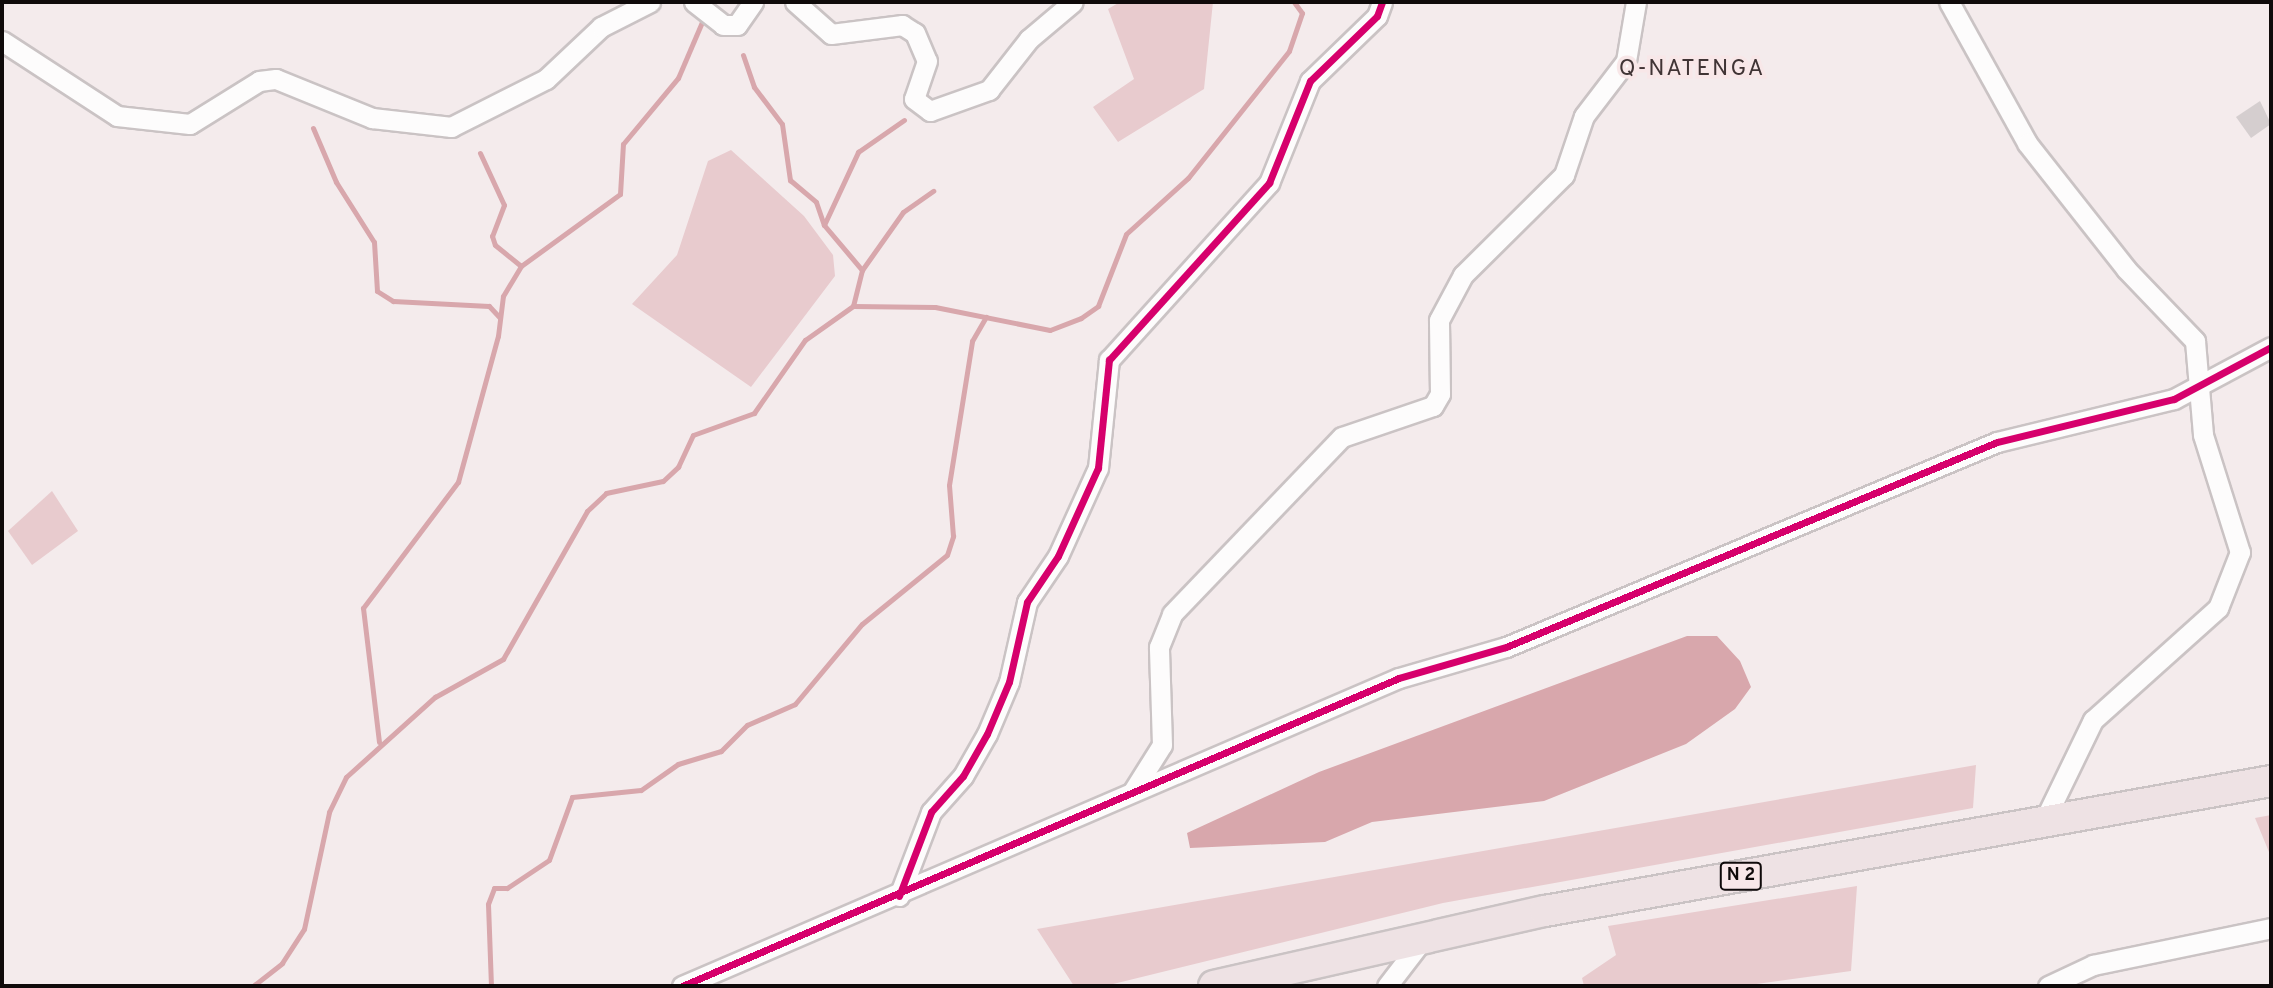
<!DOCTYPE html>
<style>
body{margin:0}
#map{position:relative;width:2273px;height:988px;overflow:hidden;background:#f4ebec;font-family:Overpass,sans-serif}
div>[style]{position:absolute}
.green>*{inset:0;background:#e8cbce}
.water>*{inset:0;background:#d8a7ac}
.stream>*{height:5px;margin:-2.5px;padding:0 2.5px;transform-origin:2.5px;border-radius:2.5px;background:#d8a7ac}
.building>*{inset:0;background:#d5cecf}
.roads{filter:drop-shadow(2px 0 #cac3c4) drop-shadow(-2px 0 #cac3c4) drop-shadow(0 2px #cac3c4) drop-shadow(0 -2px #cac3c4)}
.street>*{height:19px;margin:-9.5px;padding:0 9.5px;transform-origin:9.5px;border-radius:9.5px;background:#fdfcfc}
.primary>*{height:30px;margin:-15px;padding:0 15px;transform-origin:15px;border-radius:15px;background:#eee2e4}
.cycleway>*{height:7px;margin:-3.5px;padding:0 3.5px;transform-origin:3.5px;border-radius:3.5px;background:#d6006c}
span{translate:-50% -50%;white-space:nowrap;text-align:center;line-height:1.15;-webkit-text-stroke:7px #f8e7e8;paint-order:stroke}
.shield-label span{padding:2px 5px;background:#f8e7e8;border:2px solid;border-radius:5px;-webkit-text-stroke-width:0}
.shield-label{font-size:18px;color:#0f0a0a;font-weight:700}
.quarter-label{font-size:23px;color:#403435;letter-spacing:2px}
.frame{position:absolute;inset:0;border:4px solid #0f0a0a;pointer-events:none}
</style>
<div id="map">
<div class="green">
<i style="clip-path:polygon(1120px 2px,1213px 2px,1204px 89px,1118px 142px,1093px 107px,1134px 79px,1108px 9px)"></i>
<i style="clip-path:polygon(731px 150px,804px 216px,833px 255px,835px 276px,751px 387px,632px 304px,677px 255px,708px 161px)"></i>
<i style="clip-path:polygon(52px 491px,78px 531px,32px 565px,8px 531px)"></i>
<i style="clip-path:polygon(1976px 765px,1973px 808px,1443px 903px,1105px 986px,1074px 986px,1037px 929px)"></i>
<i style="clip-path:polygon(2271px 815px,2271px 857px,2255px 818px)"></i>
<i style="clip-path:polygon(1857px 886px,1851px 971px,1742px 986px,1584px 986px,1582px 978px,1616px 955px,1608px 926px)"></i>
</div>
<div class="water">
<i style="clip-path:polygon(1687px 636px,1717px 636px,1740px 661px,1751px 687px,1735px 709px,1686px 744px,1544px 801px,1372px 822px,1325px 842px,1190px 848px,1187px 833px,1319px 772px)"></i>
</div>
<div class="stream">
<i style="left:743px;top:55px;width:34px;rotate:71deg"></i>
<i style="left:754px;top:87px;width:46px;rotate:52.9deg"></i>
<i style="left:782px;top:124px;width:57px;rotate:81.9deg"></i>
<i style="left:790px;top:180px;width:34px;rotate:40deg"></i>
<i style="left:816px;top:202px;width:24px;rotate:71deg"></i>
<i style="left:824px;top:225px;width:59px;rotate:49.8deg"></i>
<i style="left:862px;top:270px;width:37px;rotate:104deg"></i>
<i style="left:313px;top:128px;width:59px;rotate:66.9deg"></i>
<i style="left:336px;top:182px;width:71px;rotate:57.7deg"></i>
<i style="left:374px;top:242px;width:49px;rotate:86.5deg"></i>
<i style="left:377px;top:291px;width:19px;rotate:32deg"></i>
<i style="left:393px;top:301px;width:96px;rotate:3deg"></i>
<i style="left:489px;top:306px;width:16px;rotate:47deg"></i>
<i style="left:480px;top:153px;width:57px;rotate:65.2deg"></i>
<i style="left:504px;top:205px;width:33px;rotate:111deg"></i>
<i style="left:492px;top:236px;width:9px;rotate:72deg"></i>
<i style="left:495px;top:245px;width:33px;rotate:39deg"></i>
<i style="left:824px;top:225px;width:81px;rotate:-65deg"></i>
<i style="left:858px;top:152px;width:56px;rotate:-34.8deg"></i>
<i style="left:862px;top:270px;width:71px;rotate:-54.7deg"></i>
<i style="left:903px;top:212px;width:37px;rotate:-35deg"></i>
<i style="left:379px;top:742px;width:135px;rotate:-96.8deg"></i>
<i style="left:363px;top:608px;width:158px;rotate:-53deg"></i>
<i style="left:458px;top:482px;width:151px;rotate:-74.7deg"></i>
<i style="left:498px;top:336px;width:40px;rotate:-82.9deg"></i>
<i style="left:503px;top:296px;width:35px;rotate:-59deg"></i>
<i style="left:521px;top:266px;width:122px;rotate:-36deg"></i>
<i style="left:620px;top:194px;width:50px;rotate:-86.6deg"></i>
<i style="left:623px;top:144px;width:86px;rotate:-50.2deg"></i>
<i style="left:678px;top:78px;width:69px;rotate:-66.8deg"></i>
<i style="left:253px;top:986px;width:37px;rotate:-38deg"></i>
<i style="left:282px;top:963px;width:40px;rotate:-57.1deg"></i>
<i style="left:304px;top:929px;width:120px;rotate:-77.9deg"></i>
<i style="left:329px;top:812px;width:39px;rotate:-64deg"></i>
<i style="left:346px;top:777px;width:120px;rotate:-42deg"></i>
<i style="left:435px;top:697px;width:78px;rotate:-29.2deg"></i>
<i style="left:503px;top:659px;width:170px;rotate:-60.4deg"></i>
<i style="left:587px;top:511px;width:26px;rotate:-43deg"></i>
<i style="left:606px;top:493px;width:58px;rotate:-11.9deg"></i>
<i style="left:663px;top:481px;width:21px;rotate:-43deg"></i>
<i style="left:678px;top:467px;width:35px;rotate:-65deg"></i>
<i style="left:693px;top:435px;width:65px;rotate:-19.8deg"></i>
<i style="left:754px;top:413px;width:89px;rotate:-55.1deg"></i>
<i style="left:805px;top:340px;width:59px;rotate:-35.3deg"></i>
<i style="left:853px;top:306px;width:82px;rotate:0.7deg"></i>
<i style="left:935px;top:307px;width:117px;rotate:11.3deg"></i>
<i style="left:1050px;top:330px;width:33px;rotate:-21deg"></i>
<i style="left:1081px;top:318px;width:21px;rotate:-35deg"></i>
<i style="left:1098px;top:306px;width:77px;rotate:-68.7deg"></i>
<i style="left:1126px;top:234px;width:84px;rotate:-42.1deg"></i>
<i style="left:1188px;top:178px;width:162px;rotate:-51.5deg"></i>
<i style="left:1289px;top:51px;width:40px;rotate:-71.1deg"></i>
<i style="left:1302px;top:13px;width:14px;rotate:-126deg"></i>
<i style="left:491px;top:986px;width:82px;rotate:-92.1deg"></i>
<i style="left:488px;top:904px;width:17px;rotate:-69deg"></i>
<i style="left:494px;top:888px;width:13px"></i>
<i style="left:507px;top:888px;width:50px;rotate:-33.7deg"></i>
<i style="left:549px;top:860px;width:67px;rotate:-69.9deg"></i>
<i style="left:572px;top:797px;width:69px;rotate:-5.8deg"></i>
<i style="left:641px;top:790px;width:45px;rotate:-35.1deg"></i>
<i style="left:678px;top:764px;width:45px;rotate:-16.8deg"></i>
<i style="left:721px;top:751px;width:37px;rotate:-45deg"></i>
<i style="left:747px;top:725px;width:52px;rotate:-23.6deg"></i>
<i style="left:795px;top:704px;width:104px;rotate:-50.1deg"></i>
<i style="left:862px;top:624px;width:109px;rotate:-39.1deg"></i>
<i style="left:947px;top:555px;width:20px;rotate:-72deg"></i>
<i style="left:953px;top:536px;width:51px;rotate:-94.5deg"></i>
<i style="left:949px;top:485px;width:146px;rotate:-80.9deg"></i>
<i style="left:972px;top:341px;width:28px;rotate:-60deg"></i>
</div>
<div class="building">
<i style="clip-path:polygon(2260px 101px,2271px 124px,2251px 138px,2236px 117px)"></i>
</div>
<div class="roads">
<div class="street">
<i style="left:694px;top:2px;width:37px;rotate:38deg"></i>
<i style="left:723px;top:25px;width:14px"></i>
<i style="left:737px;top:25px;width:28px;rotate:-55deg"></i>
<i style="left:795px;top:2px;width:48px;rotate:41.6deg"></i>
<i style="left:831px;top:34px;width:72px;rotate:-7.2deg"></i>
<i style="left:902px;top:25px;width:15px;rotate:32deg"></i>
<i style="left:915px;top:33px;width:30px;rotate:67deg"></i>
<i style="left:927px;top:61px;width:40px;rotate:108.9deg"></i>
<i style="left:914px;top:99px;width:20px;rotate:37deg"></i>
<i style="left:930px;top:111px;width:63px;rotate:-19.6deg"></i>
<i style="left:989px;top:90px;width:65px;rotate:-51.9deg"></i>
<i style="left:1029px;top:39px;width:57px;rotate:-40.1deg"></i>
<i style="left:1949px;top:2px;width:161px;rotate:61deg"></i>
<i style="left:2027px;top:143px;width:160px;rotate:51.8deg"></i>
<i style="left:2126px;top:269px;width:100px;rotate:46.2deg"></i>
<i style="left:2195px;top:341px;width:94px;rotate:85.1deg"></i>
<i style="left:2203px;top:435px;width:123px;rotate:72.5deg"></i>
<i style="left:2240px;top:552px;width:60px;rotate:111.4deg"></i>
<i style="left:2218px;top:608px;width:168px;rotate:138.1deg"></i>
<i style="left:2093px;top:720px;width:114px;rotate:115.9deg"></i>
<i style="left:2px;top:41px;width:137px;rotate:33.1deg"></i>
<i style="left:117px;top:116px;width:73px;rotate:6.3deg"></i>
<i style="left:190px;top:124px;width:81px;rotate:-31.9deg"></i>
<i style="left:259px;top:81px;width:17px;rotate:-7deg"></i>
<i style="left:276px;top:79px;width:104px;rotate:22.1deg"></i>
<i style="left:372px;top:118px;width:80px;rotate:6.5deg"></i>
<i style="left:451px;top:127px;width:106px;rotate:-26.8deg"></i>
<i style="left:546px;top:79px;width:76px;rotate:-43.4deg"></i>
<i style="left:601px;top:27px;width:55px;rotate:-27deg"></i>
<i style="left:1133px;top:791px;width:54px;rotate:-57.8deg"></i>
<i style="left:1162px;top:745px;width:98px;rotate:-91.8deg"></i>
<i style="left:1159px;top:647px;width:35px;rotate:-68deg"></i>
<i style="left:1172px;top:614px;width:245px;rotate:-46.2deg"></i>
<i style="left:1342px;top:437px;width:96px;rotate:-18.8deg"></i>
<i style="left:1433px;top:406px;width:14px;rotate:-60deg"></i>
<i style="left:1440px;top:394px;width:74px;rotate:-90.8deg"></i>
<i style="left:1439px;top:320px;width:51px;rotate:-61.9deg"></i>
<i style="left:1463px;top:275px;width:142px;rotate:-44.7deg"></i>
<i style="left:1564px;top:175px;width:62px;rotate:-71.3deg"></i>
<i style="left:1584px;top:116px;width:69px;rotate:-52.6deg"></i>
<i style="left:1626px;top:61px;width:60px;rotate:-80.4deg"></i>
<i style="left:899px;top:896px;width:90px;rotate:-69.1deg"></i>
<i style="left:931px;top:812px;width:48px;rotate:-48.4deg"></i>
<i style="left:963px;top:776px;width:48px;rotate:-60.3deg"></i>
<i style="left:987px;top:734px;width:56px;rotate:-67.1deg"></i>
<i style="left:1009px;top:682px;width:82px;rotate:-77.3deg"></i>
<i style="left:1027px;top:602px;width:55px;rotate:-56deg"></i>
<i style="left:1058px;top:556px;width:97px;rotate:-65.6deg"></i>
<i style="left:1098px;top:468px;width:109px;rotate:-84.2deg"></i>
<i style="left:1109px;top:360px;width:239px;rotate:-47.9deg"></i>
<i style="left:1269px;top:183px;width:110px;rotate:-68.1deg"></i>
<i style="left:1310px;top:81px;width:93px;rotate:-44.1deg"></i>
<i style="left:1377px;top:16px;width:15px;rotate:-70deg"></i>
<i style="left:682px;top:986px;width:780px;rotate:-23.25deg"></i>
<i style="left:1399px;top:678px;width:111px;rotate:-16.2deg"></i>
<i style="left:1506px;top:647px;width:532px;rotate:-22.66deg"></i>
<i style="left:1997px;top:442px;width:182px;rotate:-13.7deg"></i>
<i style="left:2174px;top:399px;width:110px;rotate:-28.2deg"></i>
<i style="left:1387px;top:986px;width:59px;rotate:-52.5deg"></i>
<i style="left:2048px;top:986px;width:50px;rotate:-25deg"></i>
<i style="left:2093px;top:965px;width:182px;rotate:-11.7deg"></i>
</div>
<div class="primary">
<i style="left:1214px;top:986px;width:339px;rotate:-12.8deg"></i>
<i style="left:1545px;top:911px;width:738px;rotate:-10.15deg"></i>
</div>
</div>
<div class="cycleway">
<i style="left:899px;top:896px;width:90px;rotate:-69.1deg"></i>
<i style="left:931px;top:812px;width:48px;rotate:-48.4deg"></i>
<i style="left:963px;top:776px;width:48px;rotate:-60.3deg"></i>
<i style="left:987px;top:734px;width:56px;rotate:-67.1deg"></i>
<i style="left:1009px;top:682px;width:82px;rotate:-77.3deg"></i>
<i style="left:1027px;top:602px;width:55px;rotate:-56deg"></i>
<i style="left:1058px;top:556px;width:97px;rotate:-65.6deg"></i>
<i style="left:1098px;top:468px;width:109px;rotate:-84.2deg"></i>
<i style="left:1109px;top:360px;width:239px;rotate:-47.9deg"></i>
<i style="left:1269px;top:183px;width:110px;rotate:-68.1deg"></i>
<i style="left:1310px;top:81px;width:93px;rotate:-44.1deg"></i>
<i style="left:1377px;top:16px;width:15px;rotate:-70deg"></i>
<i style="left:682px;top:986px;width:780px;rotate:-23.25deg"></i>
<i style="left:1399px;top:678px;width:111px;rotate:-16.2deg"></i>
<i style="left:1506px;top:647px;width:532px;rotate:-22.66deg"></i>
<i style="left:1997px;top:442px;width:182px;rotate:-13.7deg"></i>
<i style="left:2174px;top:399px;width:110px;rotate:-28.2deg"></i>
</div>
<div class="shield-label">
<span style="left:1741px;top:876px">N 2</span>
</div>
<div class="quarter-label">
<span style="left:1692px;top:70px">Q-NATENGA</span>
</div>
<div class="frame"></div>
</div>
